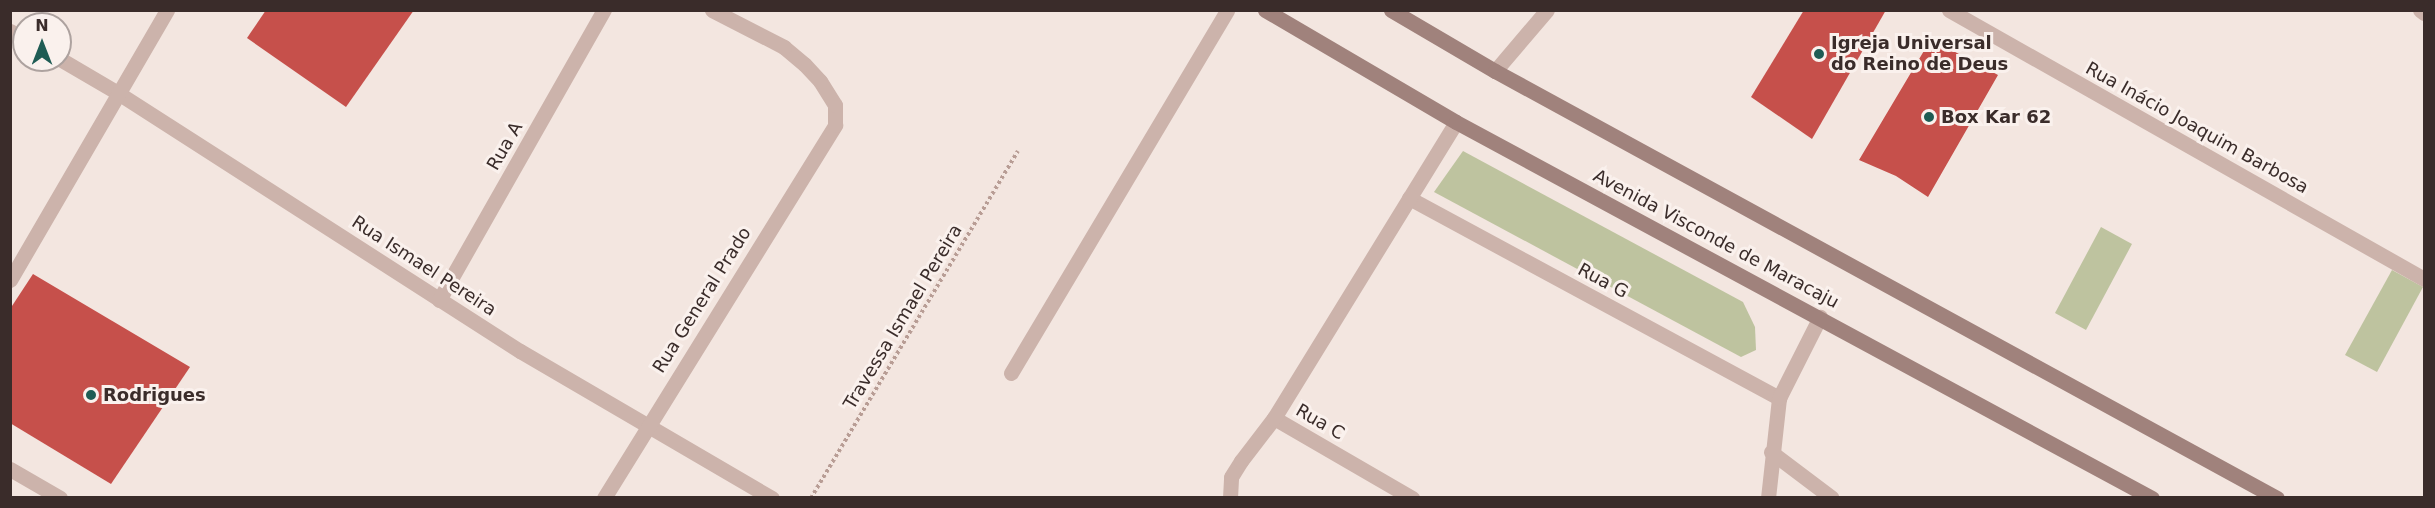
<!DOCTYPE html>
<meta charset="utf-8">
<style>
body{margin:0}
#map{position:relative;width:2435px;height:508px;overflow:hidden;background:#f3e6e0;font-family:"DejaVu Sans",sans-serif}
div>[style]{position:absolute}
.green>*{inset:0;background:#bec39f}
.building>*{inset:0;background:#c6504b}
.path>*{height:4px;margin-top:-2px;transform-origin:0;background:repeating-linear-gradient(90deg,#b89d95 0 3px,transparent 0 6px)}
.service>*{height:15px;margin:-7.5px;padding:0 7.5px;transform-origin:7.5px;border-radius:7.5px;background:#ccb3ab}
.minor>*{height:15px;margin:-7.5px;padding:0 7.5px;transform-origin:7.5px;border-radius:7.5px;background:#ccb3ab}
.tertiary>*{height:15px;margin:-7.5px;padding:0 7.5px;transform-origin:7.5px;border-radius:7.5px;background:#ccb3ab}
.secondary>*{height:15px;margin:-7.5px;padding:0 7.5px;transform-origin:7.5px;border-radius:7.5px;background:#a0827c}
.dots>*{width:16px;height:16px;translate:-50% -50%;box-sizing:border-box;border:3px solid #faf1ed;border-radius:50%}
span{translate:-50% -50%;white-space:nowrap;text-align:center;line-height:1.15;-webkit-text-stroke:6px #faf1ed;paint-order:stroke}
.poi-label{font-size:18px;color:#3a2c2a;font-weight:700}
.left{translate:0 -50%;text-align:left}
.street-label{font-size:18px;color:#3a2c2a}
.frame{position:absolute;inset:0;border:12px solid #3a2c2a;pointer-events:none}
.north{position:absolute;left:12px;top:12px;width:60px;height:60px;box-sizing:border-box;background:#faf1ed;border:2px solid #ada29f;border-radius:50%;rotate:0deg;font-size:16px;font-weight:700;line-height:24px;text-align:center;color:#3a2c2a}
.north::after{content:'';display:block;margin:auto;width:21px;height:27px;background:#1f5c54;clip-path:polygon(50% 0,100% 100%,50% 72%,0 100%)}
</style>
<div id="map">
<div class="green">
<i style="clip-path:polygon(1463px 151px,1743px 302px,1755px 327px,1756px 350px,1741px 357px,1434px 192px)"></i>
<i style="clip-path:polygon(2101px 227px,2132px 244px,2086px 330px,2055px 313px)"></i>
<i style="clip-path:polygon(2392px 270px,2423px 287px,2377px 372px,2345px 355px)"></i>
</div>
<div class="building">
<i style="clip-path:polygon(266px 10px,414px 10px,346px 107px,247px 38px)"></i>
<i style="clip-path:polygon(1804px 10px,1886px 10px,1812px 139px,1751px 97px)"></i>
<i style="clip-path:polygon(1931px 39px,1998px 75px,1928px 197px,1896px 176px,1859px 160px)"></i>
<i style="clip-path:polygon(33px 274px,190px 367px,111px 484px,10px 423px,10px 309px)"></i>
</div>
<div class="path">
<i style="left:811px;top:498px;width:404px;rotate:-59.2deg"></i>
</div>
<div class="service">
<i style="left:1011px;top:373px;width:422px;rotate:-59.2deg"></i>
</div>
<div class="minor">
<i style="left:1949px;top:10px;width:546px;rotate:29.52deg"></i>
<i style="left:2420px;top:10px;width:5px;rotate:37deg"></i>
<i style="left:10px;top:31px;width:16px;rotate:30deg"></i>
<i style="left:60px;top:59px;width:67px;rotate:30.4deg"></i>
<i style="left:118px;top:93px;width:478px;rotate:32.7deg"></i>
<i style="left:520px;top:351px;width:292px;rotate:30.3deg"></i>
<i style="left:1495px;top:71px;width:80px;rotate:-49.6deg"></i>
<i style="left:1409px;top:198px;width:421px;rotate:28.4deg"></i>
<i style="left:439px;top:300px;width:334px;rotate:-60.4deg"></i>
<i style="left:1274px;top:418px;width:160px;rotate:30.1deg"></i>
<i style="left:1771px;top:452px;width:76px;rotate:37deg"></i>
<i style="left:10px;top:469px;width:58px;rotate:30.1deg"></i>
<i style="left:604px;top:498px;width:439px;rotate:-58.2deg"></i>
<i style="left:835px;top:125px;width:20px;rotate:-90deg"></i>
<i style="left:835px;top:105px;width:28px;rotate:-122deg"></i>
<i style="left:820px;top:81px;width:23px;rotate:-133deg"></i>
<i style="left:804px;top:64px;width:26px;rotate:-140deg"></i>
<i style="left:784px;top:47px;width:81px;rotate:-152.8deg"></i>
<i style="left:1230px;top:498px;width:21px;rotate:-87deg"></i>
<i style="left:1231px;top:477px;width:19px;rotate:-58deg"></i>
<i style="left:1241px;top:461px;width:54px;rotate:-52.5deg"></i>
<i style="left:1274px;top:418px;width:347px;rotate:-58.4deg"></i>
<i style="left:1768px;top:498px;width:101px;rotate:-83.7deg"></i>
<i style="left:1779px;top:398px;width:91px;rotate:-63.2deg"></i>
</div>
<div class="tertiary">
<i style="left:10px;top:280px;width:312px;rotate:-59.8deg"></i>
</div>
<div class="secondary">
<i style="left:1265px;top:10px;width:221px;rotate:30.4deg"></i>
<i style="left:1456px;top:122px;width:791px;rotate:28.38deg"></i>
<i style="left:1391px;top:10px;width:121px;rotate:30.4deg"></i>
<i style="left:1495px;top:71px;width:891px;rotate:28.64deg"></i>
</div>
<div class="dots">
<i style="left:1819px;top:54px;background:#1f5c54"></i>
<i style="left:1929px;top:117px;background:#1f5c54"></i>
<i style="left:91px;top:395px;background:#1f5c54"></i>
</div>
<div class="poi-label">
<span class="left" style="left:1831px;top:54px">Igreja Universal<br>do Reino de Deus</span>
<span class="left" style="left:1941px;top:117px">Box Kar 62</span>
<span class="left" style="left:103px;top:395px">Rodrigues</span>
</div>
<div class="street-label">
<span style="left:2197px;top:128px;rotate:29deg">Rua Inácio Joaquim Barbosa</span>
<span style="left:505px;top:146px;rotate:-60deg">Rua A</span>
<span style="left:1716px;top:239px;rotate:28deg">Avenida Visconde de Maracaju</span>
<span style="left:424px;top:266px;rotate:33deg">Rua Ismael Pereira</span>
<span style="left:1603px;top:281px;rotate:28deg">Rua G</span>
<span style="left:702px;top:300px;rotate:-58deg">Rua General Prado</span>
<span style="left:903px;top:317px;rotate:-59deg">Travessa Ismael Pereira</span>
<span style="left:1320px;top:422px;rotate:30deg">Rua C</span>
</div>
<div class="frame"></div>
<div class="north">N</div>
</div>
